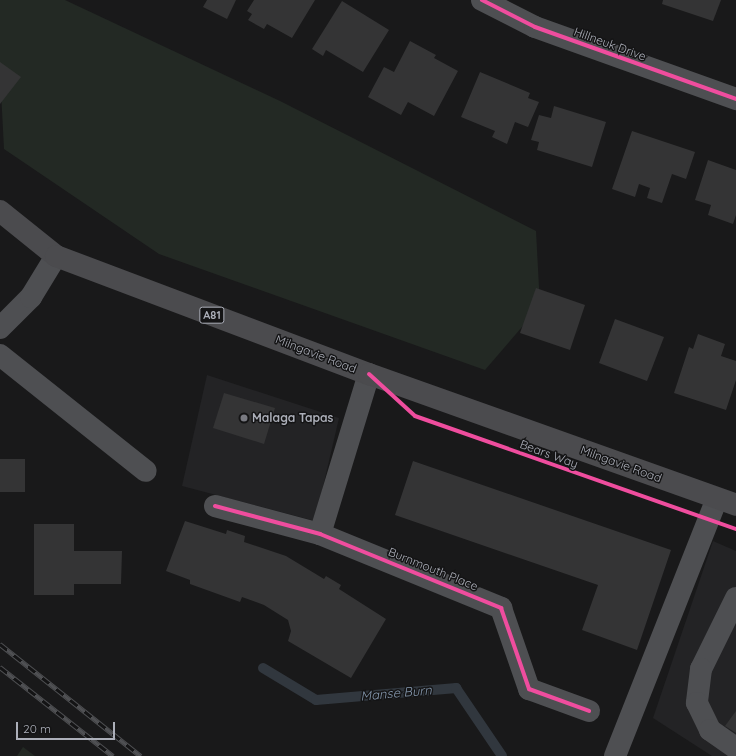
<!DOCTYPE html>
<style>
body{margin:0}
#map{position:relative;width:736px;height:756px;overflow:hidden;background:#19191a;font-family:Quicksand,sans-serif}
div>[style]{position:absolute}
.built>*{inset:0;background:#232325}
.green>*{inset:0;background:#232924}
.stream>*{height:10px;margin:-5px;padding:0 5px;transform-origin:5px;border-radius:5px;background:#31373e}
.building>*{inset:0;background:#343435}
.minor>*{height:22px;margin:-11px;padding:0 11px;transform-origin:11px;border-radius:11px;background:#4e4f52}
.major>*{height:22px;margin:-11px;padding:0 11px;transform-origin:11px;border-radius:11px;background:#4b4b4e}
.rail>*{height:4.5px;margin-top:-2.25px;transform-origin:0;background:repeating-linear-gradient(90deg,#141415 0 9px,#4f5053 0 18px);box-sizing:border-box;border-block:1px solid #4f5053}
.cycleway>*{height:4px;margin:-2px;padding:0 2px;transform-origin:2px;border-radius:2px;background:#ef4d9e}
.dots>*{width:11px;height:11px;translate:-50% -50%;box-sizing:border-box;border:2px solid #141415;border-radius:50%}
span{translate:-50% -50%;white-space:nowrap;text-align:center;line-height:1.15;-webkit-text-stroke:3px #141415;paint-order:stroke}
.shield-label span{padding:1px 3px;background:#141415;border:1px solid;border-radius:3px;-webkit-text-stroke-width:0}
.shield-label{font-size:11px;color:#acafb9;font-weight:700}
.street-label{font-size:12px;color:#acafb9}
.poi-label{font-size:12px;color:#acafb9;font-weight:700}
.left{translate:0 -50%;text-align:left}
.water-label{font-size:13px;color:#879ab0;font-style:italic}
.scale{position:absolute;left:16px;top:722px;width:99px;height:18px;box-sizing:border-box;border:2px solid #acafb9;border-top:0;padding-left:5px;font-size:12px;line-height:14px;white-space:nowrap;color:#acafb9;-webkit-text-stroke:3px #141415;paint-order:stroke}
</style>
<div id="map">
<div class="built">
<i style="clip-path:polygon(207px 375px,339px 418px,315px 521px,182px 486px)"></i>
<i style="clip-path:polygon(713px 541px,736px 551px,736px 756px,712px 756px,653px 718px)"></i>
</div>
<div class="green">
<i style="clip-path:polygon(0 0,65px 0,280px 101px,536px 231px,540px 306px,485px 370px,159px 254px,4px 149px,0 72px)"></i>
<i style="clip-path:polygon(23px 747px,35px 756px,17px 756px)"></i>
</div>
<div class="stream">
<i style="left:263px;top:668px;width:62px;rotate:31.1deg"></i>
<i style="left:316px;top:700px;width:141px;rotate:-4.9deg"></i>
<i style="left:456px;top:688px;width:82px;rotate:55.9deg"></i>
</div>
<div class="building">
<i style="clip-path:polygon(207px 0,236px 0,227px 19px,203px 7px)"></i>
<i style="clip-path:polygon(254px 0,315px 0,292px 38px,267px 24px,264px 29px,248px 20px,252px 14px,247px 11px)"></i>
<i style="clip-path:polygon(663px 0,721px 0,713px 21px,662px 4px)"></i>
<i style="clip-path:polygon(342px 1px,389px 30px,363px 72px,326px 50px,323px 56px,312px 49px)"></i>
<i style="clip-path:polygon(410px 41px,436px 55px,434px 58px,458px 71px,434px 116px,408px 102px,401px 115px,368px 97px,384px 67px,394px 72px)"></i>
<i style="clip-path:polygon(0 62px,21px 77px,0 104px)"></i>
<i style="clip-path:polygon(480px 72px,530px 93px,528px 98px,539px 102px,528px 127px,515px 122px,507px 144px,492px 137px,495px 131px,461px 117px)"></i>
<i style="clip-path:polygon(554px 106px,606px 122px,592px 167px,537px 150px,539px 142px,531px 140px,539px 115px,551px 118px)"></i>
<i style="clip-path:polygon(632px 131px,695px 152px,686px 179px,672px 174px,662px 203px,647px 198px,650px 188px,639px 184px,635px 197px,612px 189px)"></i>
<i style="clip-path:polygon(708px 160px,736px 170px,736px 215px,733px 224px,708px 215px,711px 205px,695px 200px)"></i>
<i style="clip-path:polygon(536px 288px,585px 305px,570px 350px,520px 333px)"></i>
<i style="clip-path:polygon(615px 319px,664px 337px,647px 381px,599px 363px)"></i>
<i style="clip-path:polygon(698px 334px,725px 344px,721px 356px,736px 361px,736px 380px,726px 410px,674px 393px,689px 347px,693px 349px)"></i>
<i style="clip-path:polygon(224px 393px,275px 408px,264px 444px,213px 428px)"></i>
<i style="clip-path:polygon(0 459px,25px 459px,25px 492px,0 492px)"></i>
<i style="clip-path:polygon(413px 461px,671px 550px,637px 650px,582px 630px,598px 585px,395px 515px)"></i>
<i style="clip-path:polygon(185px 521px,226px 534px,227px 530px,245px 536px,244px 542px,286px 556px,324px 579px,326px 576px,341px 585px,339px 589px,386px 619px,351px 678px,288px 641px,291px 631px,288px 620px,264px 605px,242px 597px,240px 602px,190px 584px,190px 580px,166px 571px)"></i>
<i style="clip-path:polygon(34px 524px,74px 524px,74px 551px,122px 551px,121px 584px,74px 584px,74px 595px,34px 595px)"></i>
<i style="clip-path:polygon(736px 711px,736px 733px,725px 726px)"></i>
</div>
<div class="minor">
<i style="left:482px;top:0;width:59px;rotate:27deg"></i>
<i style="left:535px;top:27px;width:214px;rotate:19.7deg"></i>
<i style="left:0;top:328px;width:44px;rotate:-45deg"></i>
<i style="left:31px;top:297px;width:48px;rotate:-58.6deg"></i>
<i style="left:0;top:355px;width:186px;rotate:38.5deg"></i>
<i style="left:215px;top:506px;width:109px;rotate:14.9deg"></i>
<i style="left:320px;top:534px;width:196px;rotate:22.2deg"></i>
<i style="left:501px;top:608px;width:86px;rotate:70.9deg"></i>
<i style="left:529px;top:689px;width:64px;rotate:20.1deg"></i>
<i style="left:320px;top:534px;width:167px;rotate:-73deg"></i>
<i style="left:736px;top:598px;width:79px;rotate:116.2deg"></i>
<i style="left:701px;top:669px;width:34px;rotate:97deg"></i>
<i style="left:697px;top:703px;width:30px;rotate:64deg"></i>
<i style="left:710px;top:730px;width:32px;rotate:35deg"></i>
<i style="left:615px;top:756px;width:277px;rotate:-68.4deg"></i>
</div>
<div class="major">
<i style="left:0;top:211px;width:72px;rotate:38.8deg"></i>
<i style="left:56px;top:256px;width:335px;rotate:20.7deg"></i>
<i style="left:369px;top:374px;width:390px;rotate:19.6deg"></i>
</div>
<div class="rail">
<i style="left:0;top:644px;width:180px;rotate:38.5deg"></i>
<i style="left:0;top:667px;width:144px;rotate:38.2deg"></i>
</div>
<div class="cycleway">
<i style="left:482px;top:0;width:59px;rotate:27deg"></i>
<i style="left:535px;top:27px;width:214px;rotate:19.7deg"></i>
<i style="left:369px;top:374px;width:62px;rotate:42.4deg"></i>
<i style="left:415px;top:416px;width:340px;rotate:19.4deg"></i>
<i style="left:215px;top:506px;width:109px;rotate:14.9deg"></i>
<i style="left:320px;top:534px;width:196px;rotate:22.2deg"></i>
<i style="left:501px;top:608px;width:86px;rotate:70.9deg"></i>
<i style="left:529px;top:689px;width:64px;rotate:20.1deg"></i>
</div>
<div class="dots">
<i style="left:244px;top:418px;background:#797a81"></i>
</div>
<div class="shield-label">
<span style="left:212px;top:315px">A81</span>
</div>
<div class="street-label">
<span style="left:610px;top:44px;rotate:20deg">Hillneuk Drive</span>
<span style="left:316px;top:354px;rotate:21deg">Milngavie Road</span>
<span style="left:549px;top:454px;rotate:20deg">Bears Way</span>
<span style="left:621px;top:464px;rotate:20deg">Milngavie Road</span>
<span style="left:433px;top:569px;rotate:22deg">Burnmouth Place</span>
</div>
<div class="poi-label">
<span class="left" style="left:252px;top:418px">Malaga Tapas</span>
</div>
<div class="water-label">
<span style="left:396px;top:693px;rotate:-5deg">Manse Burn</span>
</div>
<div class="scale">20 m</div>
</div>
